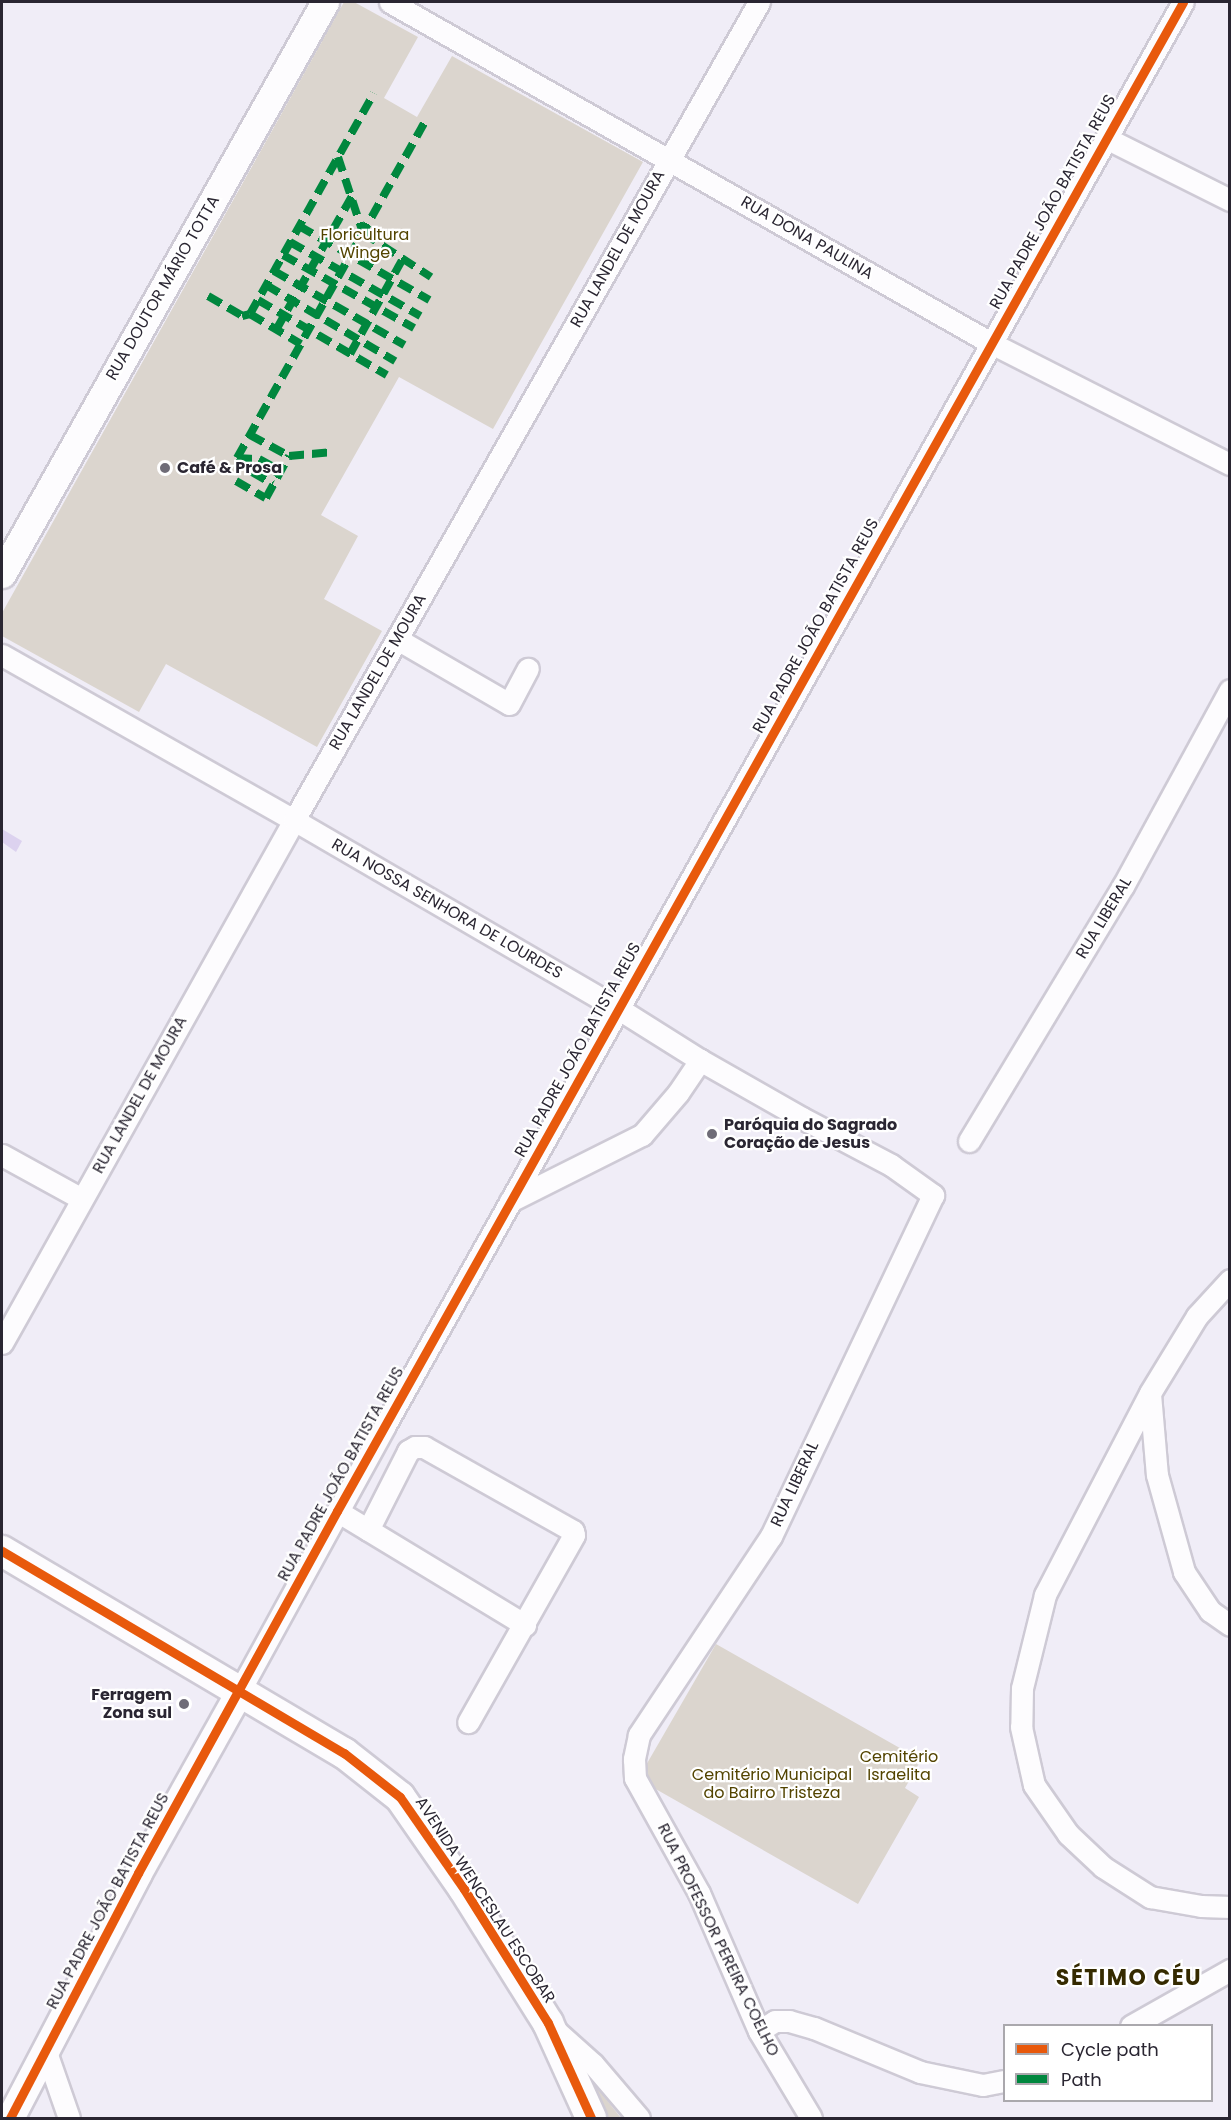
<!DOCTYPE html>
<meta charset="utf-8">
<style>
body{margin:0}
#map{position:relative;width:1231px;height:2120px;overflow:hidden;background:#f0edf7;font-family:Poppins,sans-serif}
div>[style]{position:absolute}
.green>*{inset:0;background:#dbd5ce}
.water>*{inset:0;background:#dcd2ef}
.roads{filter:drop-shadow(2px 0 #cecad5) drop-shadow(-2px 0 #cecad5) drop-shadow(0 2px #cecad5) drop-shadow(0 -2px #cecad5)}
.minor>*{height:21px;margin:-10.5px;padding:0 10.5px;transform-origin:10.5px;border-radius:10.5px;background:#fdfcfe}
.tertiary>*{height:27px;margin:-13.5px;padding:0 13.5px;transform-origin:13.5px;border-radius:13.5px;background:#fdfcfe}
.secondary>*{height:30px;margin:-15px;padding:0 15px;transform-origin:15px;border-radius:15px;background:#fdfcfe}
.quiet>*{height:8px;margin-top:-4px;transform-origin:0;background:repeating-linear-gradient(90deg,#00873e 0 15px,transparent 0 23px)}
.cycleway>*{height:9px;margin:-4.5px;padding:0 4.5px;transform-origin:4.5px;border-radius:4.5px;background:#e8590c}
.dots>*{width:16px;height:16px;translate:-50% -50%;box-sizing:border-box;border:3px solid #fff;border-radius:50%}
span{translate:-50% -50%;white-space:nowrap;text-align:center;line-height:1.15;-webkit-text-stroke:4.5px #fff;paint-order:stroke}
.street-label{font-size:16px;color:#2a2632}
.park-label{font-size:16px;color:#534400}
.poi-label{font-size:16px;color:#2a2632;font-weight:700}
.left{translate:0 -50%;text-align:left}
.right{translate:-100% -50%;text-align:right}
.district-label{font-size:22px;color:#352a00;font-weight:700;letter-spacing:1.5px}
.frame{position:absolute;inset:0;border:3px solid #2a2632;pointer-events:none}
.legend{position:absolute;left:1003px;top:2024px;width:210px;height:78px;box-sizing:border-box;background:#fff;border:2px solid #aaa8ad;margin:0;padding:8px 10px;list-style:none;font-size:18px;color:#2a2632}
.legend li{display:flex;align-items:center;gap:12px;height:30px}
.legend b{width:30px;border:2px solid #aaa8ad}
</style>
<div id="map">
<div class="green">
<i style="clip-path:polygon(344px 2px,354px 2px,418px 37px,384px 98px,417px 117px,452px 56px,643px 162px,493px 429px,399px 377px,321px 515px,358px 536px,324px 599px,382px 631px,317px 747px,166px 664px,139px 712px,2px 636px,2px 613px)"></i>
<i style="clip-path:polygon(716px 1644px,921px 1760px,905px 1788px,919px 1797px,858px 1904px,638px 1779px)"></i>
<i style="clip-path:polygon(586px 2074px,621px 2118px,606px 2118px)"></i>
</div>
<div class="water">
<i style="clip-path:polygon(2px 829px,22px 841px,16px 852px,2px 842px)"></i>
</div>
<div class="roads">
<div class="minor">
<i style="left:390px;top:2px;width:691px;rotate:29.57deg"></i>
<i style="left:991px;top:343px;width:268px;rotate:26.9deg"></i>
<i style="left:1106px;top:138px;width:139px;rotate:26.6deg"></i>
<i style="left:397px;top:639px;width:129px;rotate:30.1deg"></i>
<i style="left:509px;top:704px;width:40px;rotate:-62deg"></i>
<i style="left:2px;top:655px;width:335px;rotate:29.5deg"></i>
<i style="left:294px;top:820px;width:376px;rotate:30.2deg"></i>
<i style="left:619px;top:1009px;width:96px;rotate:32.2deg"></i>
<i style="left:700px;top:1060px;width:117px;rotate:29.6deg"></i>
<i style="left:802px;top:1118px;width:101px;rotate:27.8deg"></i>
<i style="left:891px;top:1165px;width:52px;rotate:35.5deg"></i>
<i style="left:933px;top:1195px;width:378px;rotate:115.4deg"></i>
<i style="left:771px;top:1536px;width:239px;rotate:123.6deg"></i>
<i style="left:639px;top:1735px;width:25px;rotate:102deg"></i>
<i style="left:634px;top:1759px;width:19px;rotate:87deg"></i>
<i style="left:635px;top:1778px;width:132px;rotate:60.9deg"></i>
<i style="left:699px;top:1893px;width:150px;rotate:66.5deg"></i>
<i style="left:759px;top:2031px;width:101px;rotate:59.1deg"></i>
<i style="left:969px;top:1141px;width:298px;rotate:-58.9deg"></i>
<i style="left:1123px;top:886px;width:223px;rotate:-61.4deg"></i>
<i style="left:2px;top:1155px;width:91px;rotate:28.8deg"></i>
<i style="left:510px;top:1201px;width:148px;rotate:-26.6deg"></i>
<i style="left:642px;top:1135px;width:55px;rotate:-49.4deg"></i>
<i style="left:678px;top:1093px;width:40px;rotate:-56deg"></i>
<i style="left:1230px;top:1280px;width:49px;rotate:132.5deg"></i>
<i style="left:1197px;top:1316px;width:90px;rotate:121.4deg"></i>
<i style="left:1150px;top:1393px;width:228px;rotate:117.5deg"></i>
<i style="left:1045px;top:1595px;width:96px;rotate:103.9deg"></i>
<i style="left:1022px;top:1688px;width:39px;rotate:91deg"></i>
<i style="left:1021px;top:1727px;width:59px;rotate:77.4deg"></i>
<i style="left:1034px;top:1785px;width:60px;rotate:55.2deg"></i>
<i style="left:1068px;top:1834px;width:48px;rotate:43.3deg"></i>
<i style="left:1103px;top:1867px;width:56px;rotate:32.6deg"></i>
<i style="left:1150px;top:1897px;width:52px;rotate:10deg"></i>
<i style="left:1201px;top:1906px;width:29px;rotate:2deg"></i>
<i style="left:2px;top:1343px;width:599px;rotate:-60.82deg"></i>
<i style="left:294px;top:820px;width:941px;rotate:-60.38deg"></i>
<i style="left:1150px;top:1394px;width:81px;rotate:85.1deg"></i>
<i style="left:1157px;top:1475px;width:101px;rotate:74.4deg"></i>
<i style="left:1184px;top:1572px;width:47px;rotate:56.3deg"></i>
<i style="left:1210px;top:1611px;width:24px;rotate:35deg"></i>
<i style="left:337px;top:1511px;width:220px;rotate:31.2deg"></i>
<i style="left:368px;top:1530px;width:89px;rotate:-63.1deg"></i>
<i style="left:408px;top:1451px;width:8px;rotate:-30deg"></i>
<i style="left:415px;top:1447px;width:9px"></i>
<i style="left:424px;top:1447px;width:171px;rotate:29.4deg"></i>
<i style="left:573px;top:1531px;width:4px;rotate:76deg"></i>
<i style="left:574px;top:1535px;width:215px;rotate:119.5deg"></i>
<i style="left:239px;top:1692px;width:304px;rotate:-61.3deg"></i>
<i style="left:385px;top:1425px;width:1631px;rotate:-60.72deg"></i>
<i style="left:1131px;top:2026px;width:114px;rotate:-29.5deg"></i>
<i style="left:555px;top:2030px;width:51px;rotate:41.8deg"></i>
<i style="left:593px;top:2064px;width:71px;rotate:49.6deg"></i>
<i style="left:759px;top:2031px;width:19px;rotate:-32deg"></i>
<i style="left:775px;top:2021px;width:14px"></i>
<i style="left:789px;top:2021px;width:26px;rotate:16deg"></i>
<i style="left:814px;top:2028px;width:115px;rotate:22.5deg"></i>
<i style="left:920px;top:2072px;width:64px;rotate:11.7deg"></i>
<i style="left:983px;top:2085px;width:21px;rotate:-11deg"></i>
<i style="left:46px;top:2052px;width:70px;rotate:70.8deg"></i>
</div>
<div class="tertiary">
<i style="left:2px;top:574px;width:657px;rotate:-60.55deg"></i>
<i style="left:10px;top:2118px;width:276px;rotate:-62.4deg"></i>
<i style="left:138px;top:1873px;width:207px;rotate:-60.8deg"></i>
</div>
<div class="secondary">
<i style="left:2px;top:1551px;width:397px;rotate:30.6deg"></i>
<i style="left:344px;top:1753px;width:71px;rotate:38.2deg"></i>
<i style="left:400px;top:1797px;width:112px;rotate:55.2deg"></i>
<i style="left:464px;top:1889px;width:158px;rotate:57.9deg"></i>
<i style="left:548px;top:2023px;width:104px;rotate:65.6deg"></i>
</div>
</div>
<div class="quiet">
<i style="left:338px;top:157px;width:80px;rotate:71.8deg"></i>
<i style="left:363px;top:233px;width:81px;rotate:32.9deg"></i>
<i style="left:299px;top:226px;width:150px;rotate:29.6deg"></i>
<i style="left:290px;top:242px;width:150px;rotate:29.6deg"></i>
<i style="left:283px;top:255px;width:150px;rotate:29.1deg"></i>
<i style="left:274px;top:271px;width:150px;rotate:29.6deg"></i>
<i style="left:266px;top:285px;width:150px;rotate:30.5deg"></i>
<i style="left:208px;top:296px;width:39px;rotate:30deg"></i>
<i style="left:242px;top:316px;width:8px;rotate:-14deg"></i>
<i style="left:250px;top:314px;width:253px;rotate:-60.7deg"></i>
<i style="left:258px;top:300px;width:149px;rotate:30.2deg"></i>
<i style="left:250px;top:314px;width:59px;rotate:30.5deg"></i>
<i style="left:276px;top:330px;width:154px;rotate:-60.4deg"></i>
<i style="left:350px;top:354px;width:107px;rotate:-61deg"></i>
<i style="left:250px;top:435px;width:44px;rotate:28.3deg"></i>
<i style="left:289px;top:456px;width:44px;rotate:-5.2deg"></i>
<i style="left:237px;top:458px;width:386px;rotate:-60.8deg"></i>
<i style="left:237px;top:458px;width:22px;rotate:3deg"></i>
<i style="left:259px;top:459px;width:25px;rotate:29deg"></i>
<i style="left:237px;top:458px;width:21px;rotate:43deg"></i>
<i style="left:252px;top:472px;width:24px;rotate:30deg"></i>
<i style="left:236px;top:481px;width:34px;rotate:30deg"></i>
<i style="left:266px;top:498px;width:48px;rotate:-61.3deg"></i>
</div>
<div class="cycleway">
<i style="left:2px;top:1551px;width:397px;rotate:30.6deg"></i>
<i style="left:344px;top:1753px;width:71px;rotate:38.2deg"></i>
<i style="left:400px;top:1797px;width:112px;rotate:55.2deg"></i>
<i style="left:464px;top:1889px;width:158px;rotate:57.9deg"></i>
<i style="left:548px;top:2023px;width:104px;rotate:65.6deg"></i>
<i style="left:10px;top:2118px;width:276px;rotate:-62.4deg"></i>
<i style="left:138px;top:1873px;width:413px;rotate:-61.2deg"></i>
<i style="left:337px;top:1511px;width:1730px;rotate:-60.72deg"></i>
</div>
<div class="dots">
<i style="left:165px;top:468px;background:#6f6c77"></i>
<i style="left:712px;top:1134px;background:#6f6c77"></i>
<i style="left:184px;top:1704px;background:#6f6c77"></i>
</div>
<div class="street-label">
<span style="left:1053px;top:202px;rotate:-61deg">RUA PADRE JOÃO BATISTA REUS</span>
<span style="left:807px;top:238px;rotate:30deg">RUA DONA PAULINA</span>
<span style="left:618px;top:249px;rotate:-61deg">RUA LANDEL DE MOURA</span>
<span style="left:163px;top:288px;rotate:-60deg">RUA DOUTOR MÁRIO TOTTA</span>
<span style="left:816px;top:626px;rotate:-61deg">RUA PADRE JOÃO BATISTA REUS</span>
<span style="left:378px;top:672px;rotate:-60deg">RUA LANDEL DE MOURA</span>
<span style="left:447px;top:909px;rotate:30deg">RUA NOSSA SENHORA DE LOURDES</span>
<span style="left:1104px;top:918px;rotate:-59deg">RUA LIBERAL</span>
<span style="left:578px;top:1050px;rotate:-61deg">RUA PADRE JOÃO BATISTA REUS</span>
<span style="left:140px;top:1095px;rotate:-61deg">RUA LANDEL DE MOURA</span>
<span style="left:341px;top:1474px;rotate:-61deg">RUA PADRE JOÃO BATISTA REUS</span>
<span style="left:795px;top:1484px;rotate:-65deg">RUA LIBERAL</span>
<span style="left:485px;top:1900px;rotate:57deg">AVENIDA WENCESLAU ESCOBAR</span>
<span style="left:108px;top:1901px;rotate:-62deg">RUA PADRE JOÃO BATISTA REUS</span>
<span style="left:718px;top:1940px;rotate:64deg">RUA PROFESSOR PEREIRA COELHO</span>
</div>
<div class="park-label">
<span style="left:365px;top:244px">Floricultura<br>Winge</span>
<span style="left:899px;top:1766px">Cemitério<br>Israelita</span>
<span style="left:772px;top:1784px">Cemitério Municipal<br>do Bairro Tristeza</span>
</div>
<div class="poi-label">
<span class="left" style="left:177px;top:468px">Café &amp; Prosa</span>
<span class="left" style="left:724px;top:1134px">Paróquia do Sagrado<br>Coração de Jesus</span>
<span class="right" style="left:172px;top:1704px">Ferragem<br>Zona sul</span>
</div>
<div class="district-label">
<span style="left:1129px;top:1978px">SÉTIMO CÉU</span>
</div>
<div class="frame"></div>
<ul class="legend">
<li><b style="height:8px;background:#e8590c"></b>Cycle path</li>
<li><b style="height:8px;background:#00873e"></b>Path</li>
</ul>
</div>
